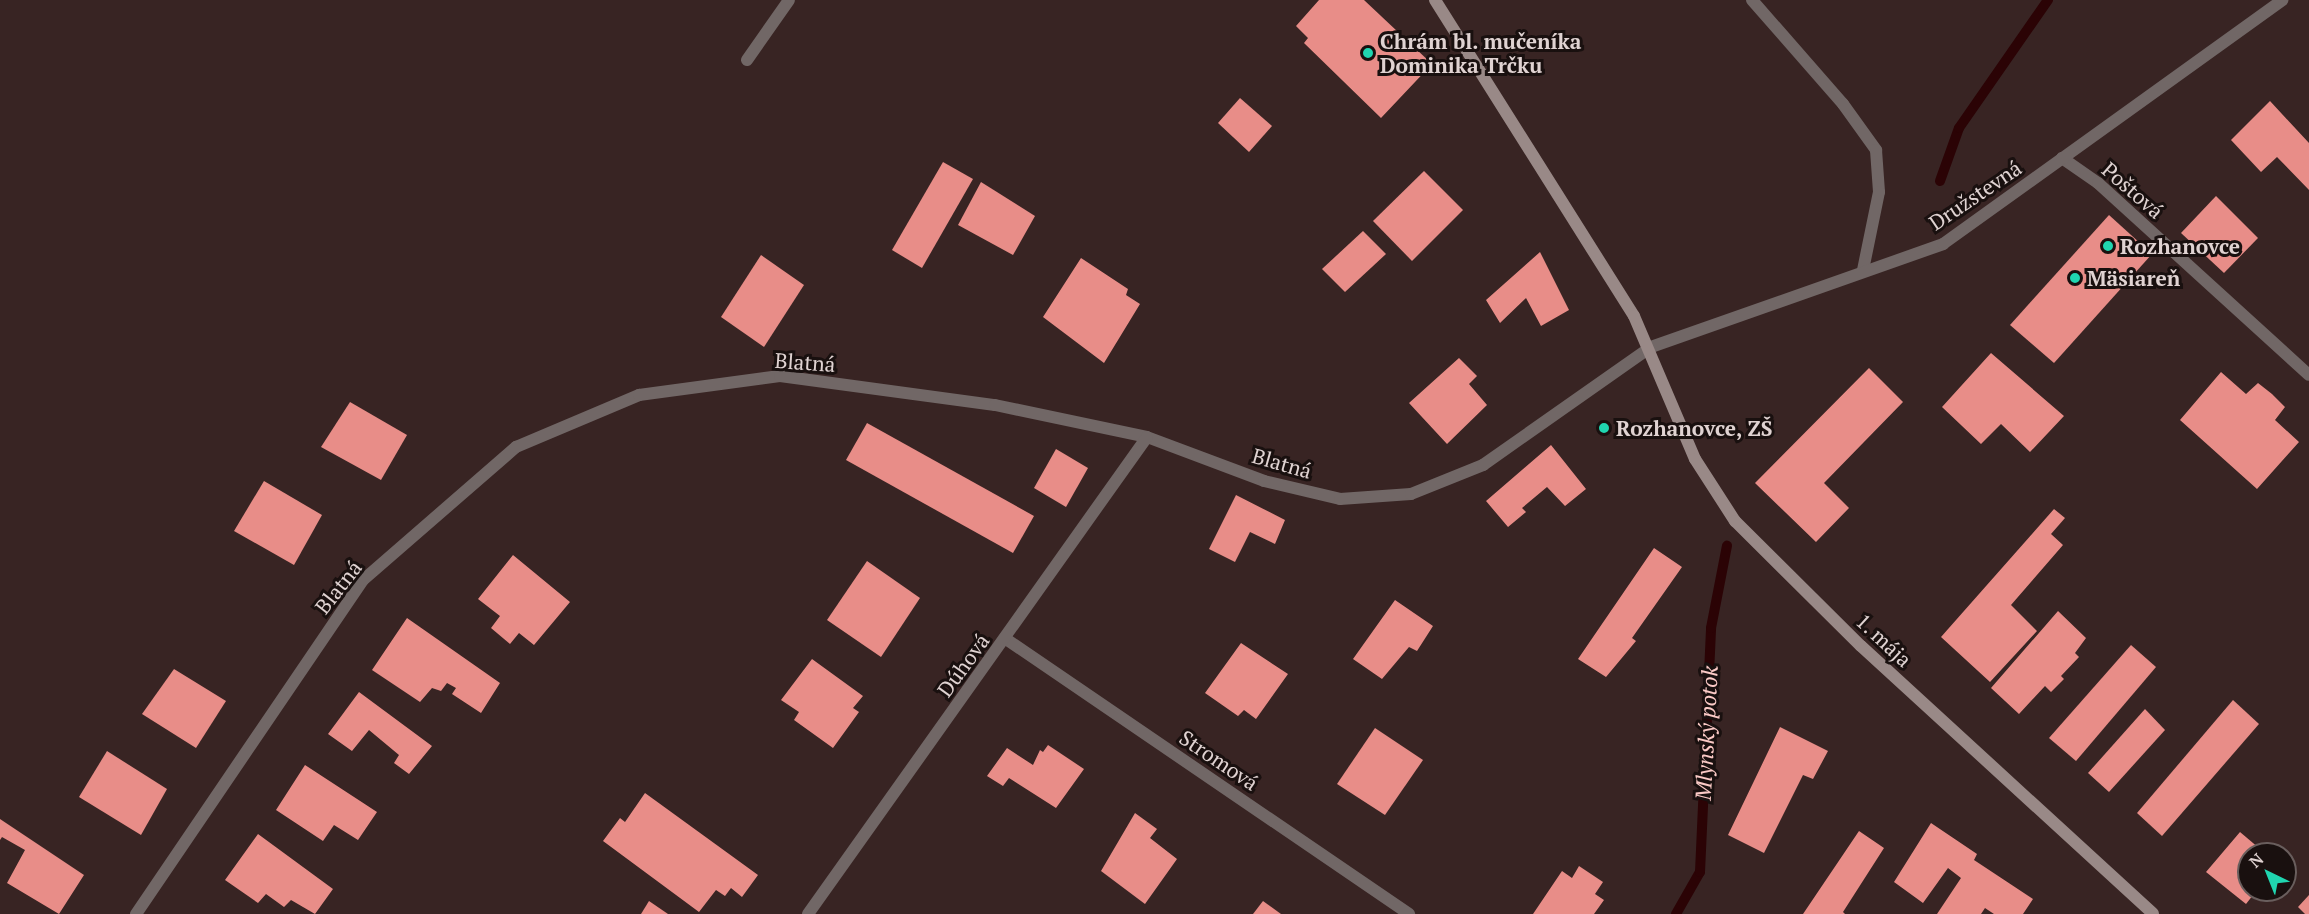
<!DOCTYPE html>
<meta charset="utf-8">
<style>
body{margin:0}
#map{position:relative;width:2309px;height:914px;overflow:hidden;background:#382423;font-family:"PT Serif",serif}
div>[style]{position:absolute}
.stream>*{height:10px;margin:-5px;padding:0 5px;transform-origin:5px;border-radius:5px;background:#2b0305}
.building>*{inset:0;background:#e88d88}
.lane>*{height:12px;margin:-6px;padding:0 6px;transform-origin:6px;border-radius:6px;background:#716766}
.street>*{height:12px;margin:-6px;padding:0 6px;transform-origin:6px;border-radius:6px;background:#716766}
.secondary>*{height:12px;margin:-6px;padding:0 6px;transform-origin:6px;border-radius:6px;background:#998987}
.dots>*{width:16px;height:16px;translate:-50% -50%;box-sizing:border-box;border:3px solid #19100f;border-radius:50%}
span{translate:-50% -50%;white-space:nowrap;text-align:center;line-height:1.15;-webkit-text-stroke:6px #19100f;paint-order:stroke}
.poi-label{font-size:21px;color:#e0d3d2;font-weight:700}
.left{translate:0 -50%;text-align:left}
.street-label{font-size:21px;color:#e0d3d2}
.water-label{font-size:22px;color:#fbcac6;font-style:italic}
.north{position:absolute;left:2237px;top:842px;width:60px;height:60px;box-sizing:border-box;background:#19100f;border:2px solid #695e5d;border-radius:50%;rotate:317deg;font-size:16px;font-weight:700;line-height:24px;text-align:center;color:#e0d3d2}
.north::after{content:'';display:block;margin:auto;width:21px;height:27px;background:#20d5b0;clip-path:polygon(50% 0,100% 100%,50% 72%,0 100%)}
</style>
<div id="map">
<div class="stream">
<i style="left:1940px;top:181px;width:56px;rotate:-70.3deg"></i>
<i style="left:1959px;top:128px;width:156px;rotate:-55.2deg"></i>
<i style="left:1676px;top:914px;width:48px;rotate:-60.3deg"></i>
<i style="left:1700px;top:872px;width:244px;rotate:-87.4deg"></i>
<i style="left:1711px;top:628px;width:84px;rotate:-79deg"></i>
</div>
<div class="building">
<i style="clip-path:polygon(1319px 0,1364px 0,1432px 64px,1381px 118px,1304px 43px,1308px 38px,1296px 26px)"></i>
<i style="clip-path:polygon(1240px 98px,1272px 126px,1249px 152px,1218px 123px)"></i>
<i style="clip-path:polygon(2270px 101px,2309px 143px,2309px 190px,2277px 157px,2261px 172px,2231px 140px)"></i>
<i style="clip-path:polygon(943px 162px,973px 179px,922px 268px,892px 250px)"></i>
<i style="clip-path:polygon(1424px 171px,1463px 210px,1412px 261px,1373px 221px)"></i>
<i style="clip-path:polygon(981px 182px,1035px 216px,1013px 255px,958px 225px)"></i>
<i style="clip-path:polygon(2216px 196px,2258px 238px,2224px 273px,2181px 233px)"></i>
<i style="clip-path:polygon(2109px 215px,2152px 254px,2054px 363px,2010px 325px)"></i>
<i style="clip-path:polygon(1363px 231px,1386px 254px,1345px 292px,1322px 269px)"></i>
<i style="clip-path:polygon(1540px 252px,1569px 310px,1541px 326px,1526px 298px,1500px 323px,1486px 300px)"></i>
<i style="clip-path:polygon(761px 255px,804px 285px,764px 347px,721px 317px)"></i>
<i style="clip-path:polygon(1081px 258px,1128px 289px,1126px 295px,1140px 304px,1104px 363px,1043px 317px)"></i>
<i style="clip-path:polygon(1991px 353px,2064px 416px,2030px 452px,2001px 424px,1981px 444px,1942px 407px)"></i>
<i style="clip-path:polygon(1459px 358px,1477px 376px,1469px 384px,1487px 405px,1447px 444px,1409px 403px)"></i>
<i style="clip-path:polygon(1869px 368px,1903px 402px,1824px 483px,1849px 508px,1816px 542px,1755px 483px)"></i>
<i style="clip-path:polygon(2221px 372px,2246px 394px,2258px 383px,2272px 394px,2285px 407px,2275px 420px,2299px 442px,2257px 489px,2180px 420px)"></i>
<i style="clip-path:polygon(350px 402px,407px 435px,381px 480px,321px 447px)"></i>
<i style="clip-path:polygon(867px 423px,1034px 516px,1013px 553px,846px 460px)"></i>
<i style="clip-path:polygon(1551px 445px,1586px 489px,1565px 506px,1547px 487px,1522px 508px,1526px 512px,1508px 527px,1486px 501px)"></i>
<i style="clip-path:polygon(1056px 449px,1088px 468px,1066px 507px,1034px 488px)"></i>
<i style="clip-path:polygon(264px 481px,322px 515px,294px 565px,234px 531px)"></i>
<i style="clip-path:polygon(1236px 495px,1285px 520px,1275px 544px,1250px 532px,1235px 562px,1209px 549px)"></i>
<i style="clip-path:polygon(2054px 509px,2065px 518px,2051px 534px,2063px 545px,2011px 605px,2037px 631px,1990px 682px,1941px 637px)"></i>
<i style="clip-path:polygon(1654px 548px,1682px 567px,1632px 638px,1636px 641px,1606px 677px,1578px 659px)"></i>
<i style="clip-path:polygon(513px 555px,570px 602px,534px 645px,519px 633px,510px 644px,491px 628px,500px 616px,478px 599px)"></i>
<i style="clip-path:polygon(867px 561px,920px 598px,881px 657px,827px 620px)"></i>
<i style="clip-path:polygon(1395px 600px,1433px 626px,1417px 651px,1409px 647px,1382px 679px,1353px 659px)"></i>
<i style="clip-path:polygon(2058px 611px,2086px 638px,2075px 653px,2079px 657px,2061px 676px,2064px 679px,2051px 692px,2045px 686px,2019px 714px,1991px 688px)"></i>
<i style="clip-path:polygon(407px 618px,500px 683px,481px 713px,452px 694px,456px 688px,447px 683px,441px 691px,432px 688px,420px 702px,372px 670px)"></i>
<i style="clip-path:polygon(1241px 643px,1288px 674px,1256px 719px,1244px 710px,1238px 716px,1205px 693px)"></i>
<i style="clip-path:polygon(2131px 645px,2156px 667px,2076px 761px,2049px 738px)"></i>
<i style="clip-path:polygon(812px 659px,863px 696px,853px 708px,859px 712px,833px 748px,794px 720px,799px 712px,781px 700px)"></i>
<i style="clip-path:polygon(174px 669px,226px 701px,196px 748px,142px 714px)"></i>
<i style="clip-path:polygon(359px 692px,432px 746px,409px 774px,394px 763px,399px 755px,369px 730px,352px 751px,328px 734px)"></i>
<i style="clip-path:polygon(2233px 700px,2259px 724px,2162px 836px,2137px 813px)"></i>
<i style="clip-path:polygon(2145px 709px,2165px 730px,2109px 792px,2088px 773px)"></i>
<i style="clip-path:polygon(1780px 727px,1828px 751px,1813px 779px,1803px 775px,1764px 853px,1728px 835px)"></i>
<i style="clip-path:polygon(1375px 728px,1423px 760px,1385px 815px,1337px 784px)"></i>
<i style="clip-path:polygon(1048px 745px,1084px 769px,1056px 808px,1009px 778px,1003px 786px,987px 776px,1007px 748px,1033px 765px,1040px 750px,1043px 752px)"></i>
<i style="clip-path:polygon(107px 751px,167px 789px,141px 835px,79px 797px)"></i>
<i style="clip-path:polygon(305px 765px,377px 812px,358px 840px,334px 825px,323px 841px,276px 810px)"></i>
<i style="clip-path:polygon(645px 793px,758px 875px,742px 897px,731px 888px,725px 896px,716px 890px,699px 912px,603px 841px,620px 818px,625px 822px)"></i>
<i style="clip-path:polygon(1135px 813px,1157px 829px,1150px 838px,1177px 859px,1145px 904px,1101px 871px)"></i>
<i style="clip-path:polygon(0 819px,84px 875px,59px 914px,7px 883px,25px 850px,2px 837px,0 840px)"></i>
<i style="clip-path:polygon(1931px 823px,1977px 854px,1974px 860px,2033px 899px,2023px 914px,1994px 914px,1985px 908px,1981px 914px,1937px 914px,1961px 878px,1948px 868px,1923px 903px,1894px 882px)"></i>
<i style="clip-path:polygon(1859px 831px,1884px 848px,1843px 912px,1845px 914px,1803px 914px)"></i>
<i style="clip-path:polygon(2240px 832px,2266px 854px,2249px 854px,2249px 890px,2257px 890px,2246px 904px,2206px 872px)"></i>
<i style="clip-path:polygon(258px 834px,333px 889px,315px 914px,291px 900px,284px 907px,266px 894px,258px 903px,225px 880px)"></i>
<i style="clip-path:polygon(1579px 866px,1603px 882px,1595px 894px,1604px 900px,1594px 914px,1533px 914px,1562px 871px,1572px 878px)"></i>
<i style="clip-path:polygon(2309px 895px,2309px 914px,2305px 914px,2298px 907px)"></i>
<i style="clip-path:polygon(649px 901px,668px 914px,641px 914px)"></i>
<i style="clip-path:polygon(1263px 901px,1281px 914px,1253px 914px)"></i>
</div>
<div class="lane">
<i style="left:1752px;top:0;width:138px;rotate:48.8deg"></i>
<i style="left:1843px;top:104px;width:57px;rotate:54.3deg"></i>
<i style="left:1876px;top:150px;width:42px;rotate:85.9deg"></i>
<i style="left:1879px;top:192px;width:80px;rotate:101.6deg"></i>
</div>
<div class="street">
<i style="left:747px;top:60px;width:73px;rotate:-55deg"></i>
<i style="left:2062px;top:158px;width:44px;rotate:34.8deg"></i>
<i style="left:2098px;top:183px;width:285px;rotate:42.3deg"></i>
<i style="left:1006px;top:639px;width:488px;rotate:34.3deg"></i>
<i style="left:136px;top:914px;width:404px;rotate:-55.8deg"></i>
<i style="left:363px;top:580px;width:203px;rotate:-41deg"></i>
<i style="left:516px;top:447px;width:134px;rotate:-22.9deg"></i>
<i style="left:639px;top:395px;width:142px;rotate:-7.7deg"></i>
<i style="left:780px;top:376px;width:217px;rotate:7.7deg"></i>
<i style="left:995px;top:405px;width:155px;rotate:11.9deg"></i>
<i style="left:1147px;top:437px;width:125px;rotate:20.6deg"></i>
<i style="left:1264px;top:481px;width:78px;rotate:13.3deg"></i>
<i style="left:1340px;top:499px;width:71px;rotate:-4deg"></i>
<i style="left:1411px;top:494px;width:78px;rotate:-21.9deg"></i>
<i style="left:1483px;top:465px;width:205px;rotate:-35.1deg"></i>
<i style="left:1651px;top:347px;width:310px;rotate:-19.4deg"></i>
<i style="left:1943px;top:244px;width:418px;rotate:-35.7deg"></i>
<i style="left:808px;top:914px;width:585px;rotate:-54.6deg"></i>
</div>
<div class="secondary">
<i style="left:1435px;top:0;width:373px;rotate:57.8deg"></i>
<i style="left:1634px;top:316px;width:155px;rotate:66.9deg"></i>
<i style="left:1695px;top:459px;width:74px;rotate:57.2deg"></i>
<i style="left:1735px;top:521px;width:177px;rotate:44.8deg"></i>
<i style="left:1861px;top:646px;width:396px;rotate:42.5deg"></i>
</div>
<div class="dots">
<i style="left:1368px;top:53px;background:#20d5b0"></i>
<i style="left:2108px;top:246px;background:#20d5b0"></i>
<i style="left:2075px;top:278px;background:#20d5b0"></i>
<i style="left:1604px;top:428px;background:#20d5b0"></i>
</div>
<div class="poi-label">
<span class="left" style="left:1380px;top:53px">Chrám bl. mučeníka<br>Dominika Trčku</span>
<span class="left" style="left:2120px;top:246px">Rozhanovce</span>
<span class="left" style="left:2087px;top:278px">Mäsiareň</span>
<span class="left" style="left:1616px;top:428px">Rozhanovce, ZŠ</span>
</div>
<div class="street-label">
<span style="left:2133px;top:190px;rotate:41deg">Poštová</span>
<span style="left:1975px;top:195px;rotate:-34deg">Družstevná</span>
<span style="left:805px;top:362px;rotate:4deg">Blatná</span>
<span style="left:1282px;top:463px;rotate:16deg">Blatná</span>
<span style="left:338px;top:587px;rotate:-52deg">Blatná</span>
<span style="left:1884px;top:640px;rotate:43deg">1. mája</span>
<span style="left:963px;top:665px;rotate:-54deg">Dúhová</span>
<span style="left:1219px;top:760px;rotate:34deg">Stromová</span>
</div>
<div class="water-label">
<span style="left:1706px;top:733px;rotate:-87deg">Mlynský potok</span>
</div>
<div class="north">N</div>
</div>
